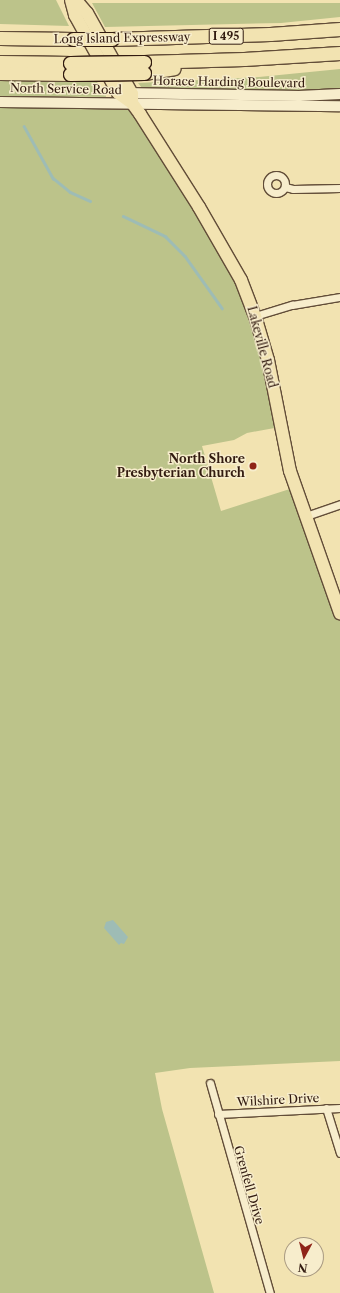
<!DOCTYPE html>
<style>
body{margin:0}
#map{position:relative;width:340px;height:1293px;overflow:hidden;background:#f2e3b1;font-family:"Libre Caslon Text",serif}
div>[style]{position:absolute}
.green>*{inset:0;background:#bcc38a}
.water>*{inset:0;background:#9ebcb5}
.stream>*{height:2.5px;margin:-1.25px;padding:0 1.25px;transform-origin:1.25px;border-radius:1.25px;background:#9ebcb5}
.roads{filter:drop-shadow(1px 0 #624d38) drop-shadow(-1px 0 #624d38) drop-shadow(0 1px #624d38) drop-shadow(0 -1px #624d38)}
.street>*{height:7px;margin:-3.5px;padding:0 3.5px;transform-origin:3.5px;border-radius:3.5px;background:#f7edcc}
.street>.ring{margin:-3.5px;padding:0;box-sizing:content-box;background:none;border:7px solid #f7edcc;border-radius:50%}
.secondary>*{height:10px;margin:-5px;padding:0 5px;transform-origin:5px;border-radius:5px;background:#f7edcc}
.primary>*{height:12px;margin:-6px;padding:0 6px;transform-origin:6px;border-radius:6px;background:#f2e3b1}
.highway>*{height:13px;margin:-6.5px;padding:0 6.5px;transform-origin:6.5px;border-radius:6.5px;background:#f2e3b1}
.bridges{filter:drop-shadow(1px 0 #321b10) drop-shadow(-1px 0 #321b10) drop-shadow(0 1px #321b10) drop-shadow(0 -1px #321b10)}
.highway-bridge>*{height:13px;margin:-6.5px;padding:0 6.5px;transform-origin:6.5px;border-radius:6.5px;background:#f2e3b1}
.dots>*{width:11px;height:11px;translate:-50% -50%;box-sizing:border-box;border:2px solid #f7edcc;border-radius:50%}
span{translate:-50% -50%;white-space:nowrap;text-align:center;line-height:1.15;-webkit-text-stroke:3px #f7edcc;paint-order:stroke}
.shield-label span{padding:1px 3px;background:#f7edcc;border:1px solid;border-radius:3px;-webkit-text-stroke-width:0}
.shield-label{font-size:11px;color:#321b10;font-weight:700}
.street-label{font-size:12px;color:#321b10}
.poi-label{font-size:12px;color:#321b10;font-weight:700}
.right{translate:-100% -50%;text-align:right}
.north{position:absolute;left:284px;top:1237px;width:40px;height:40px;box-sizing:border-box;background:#f7edcc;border:1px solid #a89981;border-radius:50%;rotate:187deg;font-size:11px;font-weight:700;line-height:16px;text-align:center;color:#321b10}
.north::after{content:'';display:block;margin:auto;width:14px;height:18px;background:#8f2418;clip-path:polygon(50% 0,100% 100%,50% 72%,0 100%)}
</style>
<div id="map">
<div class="green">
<i style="clip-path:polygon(0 0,56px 0,69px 26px,0 24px)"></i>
<i style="clip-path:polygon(92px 3px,340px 3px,340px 17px,281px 23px,105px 27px)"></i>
<i style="clip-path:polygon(340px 69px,340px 90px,314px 92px,151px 89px,142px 88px,138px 83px,259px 77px)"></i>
<i style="clip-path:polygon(0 80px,97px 82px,105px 93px,106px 97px,0 96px)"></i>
<i style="clip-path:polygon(0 102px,132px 103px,241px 280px,280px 427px,247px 433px,234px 440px,202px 446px,221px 511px,296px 487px,340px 616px,340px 1061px,190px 1068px,155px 1073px,162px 1109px,214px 1293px,0 1293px)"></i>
</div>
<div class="water">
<i style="clip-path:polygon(113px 920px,128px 937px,124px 944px,121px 943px,119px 945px,104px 928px,106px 922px)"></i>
</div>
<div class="stream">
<i style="left:24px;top:126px;width:60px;rotate:60.9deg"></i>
<i style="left:53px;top:178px;width:22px;rotate:39deg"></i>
<i style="left:70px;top:192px;width:22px;rotate:24deg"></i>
<i style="left:123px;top:216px;width:47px;rotate:25.5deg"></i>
<i style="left:165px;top:236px;width:28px;rotate:45deg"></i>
<i style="left:185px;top:256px;width:64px;rotate:54.6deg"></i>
</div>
<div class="roads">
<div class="street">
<i class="ring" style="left:267px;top:175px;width:11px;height:11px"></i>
<i style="left:285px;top:187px;width:8px;rotate:14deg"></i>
<i style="left:293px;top:189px;width:47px;rotate:-1.2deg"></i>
<i style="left:255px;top:316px;width:39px;rotate:-17deg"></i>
<i style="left:292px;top:305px;width:49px;rotate:-9.5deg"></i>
<i style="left:306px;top:516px;width:36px;rotate:-19deg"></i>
<i style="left:210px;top:1083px;width:218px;rotate:74.1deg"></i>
<i style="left:326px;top:1108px;width:47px;rotate:72.7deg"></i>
<i style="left:218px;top:1114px;width:122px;rotate:-2.8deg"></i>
</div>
<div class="secondary">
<i style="left:124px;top:93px;width:175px;rotate:1deg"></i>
<i style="left:299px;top:96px;width:41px;rotate:-2.8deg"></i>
<i style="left:0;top:102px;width:340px;rotate:0.7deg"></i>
</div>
<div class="primary">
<i style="left:71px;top:0;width:16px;rotate:75deg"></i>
<i style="left:75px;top:15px;width:89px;rotate:61.1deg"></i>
<i style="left:118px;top:93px;width:17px;rotate:36deg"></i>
<i style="left:132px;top:103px;width:14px;rotate:54deg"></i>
<i style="left:140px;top:114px;width:110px;rotate:57.6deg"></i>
<i style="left:199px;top:207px;width:84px;rotate:60.1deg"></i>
<i style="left:241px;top:280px;width:39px;rotate:69deg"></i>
<i style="left:255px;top:316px;width:46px;rotate:73.5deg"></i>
<i style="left:268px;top:360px;width:113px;rotate:78.8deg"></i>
<i style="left:290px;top:471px;width:151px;rotate:70.6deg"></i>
<i style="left:76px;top:0;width:17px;rotate:50deg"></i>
<i style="left:87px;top:13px;width:93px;rotate:60.9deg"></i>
<i style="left:132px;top:94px;width:9px;rotate:90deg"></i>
</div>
<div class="highway">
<i style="left:0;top:38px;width:73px;rotate:0.8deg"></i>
<i style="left:112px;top:39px;width:158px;rotate:-1.8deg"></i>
<i style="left:270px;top:34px;width:70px;rotate:-4.1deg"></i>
<i style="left:0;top:62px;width:70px;rotate:0.8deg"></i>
<i style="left:144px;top:62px;width:100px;rotate:-1.7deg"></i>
<i style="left:244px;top:59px;width:96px;rotate:-3.6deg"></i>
<i style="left:0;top:73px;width:70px;rotate:0.8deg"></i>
<i style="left:144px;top:73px;width:30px;rotate:-9deg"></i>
</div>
</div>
<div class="bridges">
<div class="highway-bridge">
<i style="left:73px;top:39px;width:39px"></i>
<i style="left:70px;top:63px;width:74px;rotate:-0.8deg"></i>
<i style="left:70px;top:74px;width:74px;rotate:-0.8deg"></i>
</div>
</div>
<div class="dots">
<i style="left:253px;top:466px;background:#8f2418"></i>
</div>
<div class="shield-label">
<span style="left:226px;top:36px">I 495</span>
</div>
<div class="street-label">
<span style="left:122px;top:38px;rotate:-1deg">Long Island Expressway</span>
<span style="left:229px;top:82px;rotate:1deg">Horace Harding Boulevard</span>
<span style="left:66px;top:89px;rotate:1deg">North Service Road</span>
<span style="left:262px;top:347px;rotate:75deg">Lakeville Road</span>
<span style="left:278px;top:1100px;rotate:-3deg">Wilshire Drive</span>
<span style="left:249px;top:1185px;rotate:74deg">Grenfell Drive</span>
</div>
<div class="poi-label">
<span class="right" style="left:245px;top:466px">North Shore<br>Presbyterian Church</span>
</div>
<div class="north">N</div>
</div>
